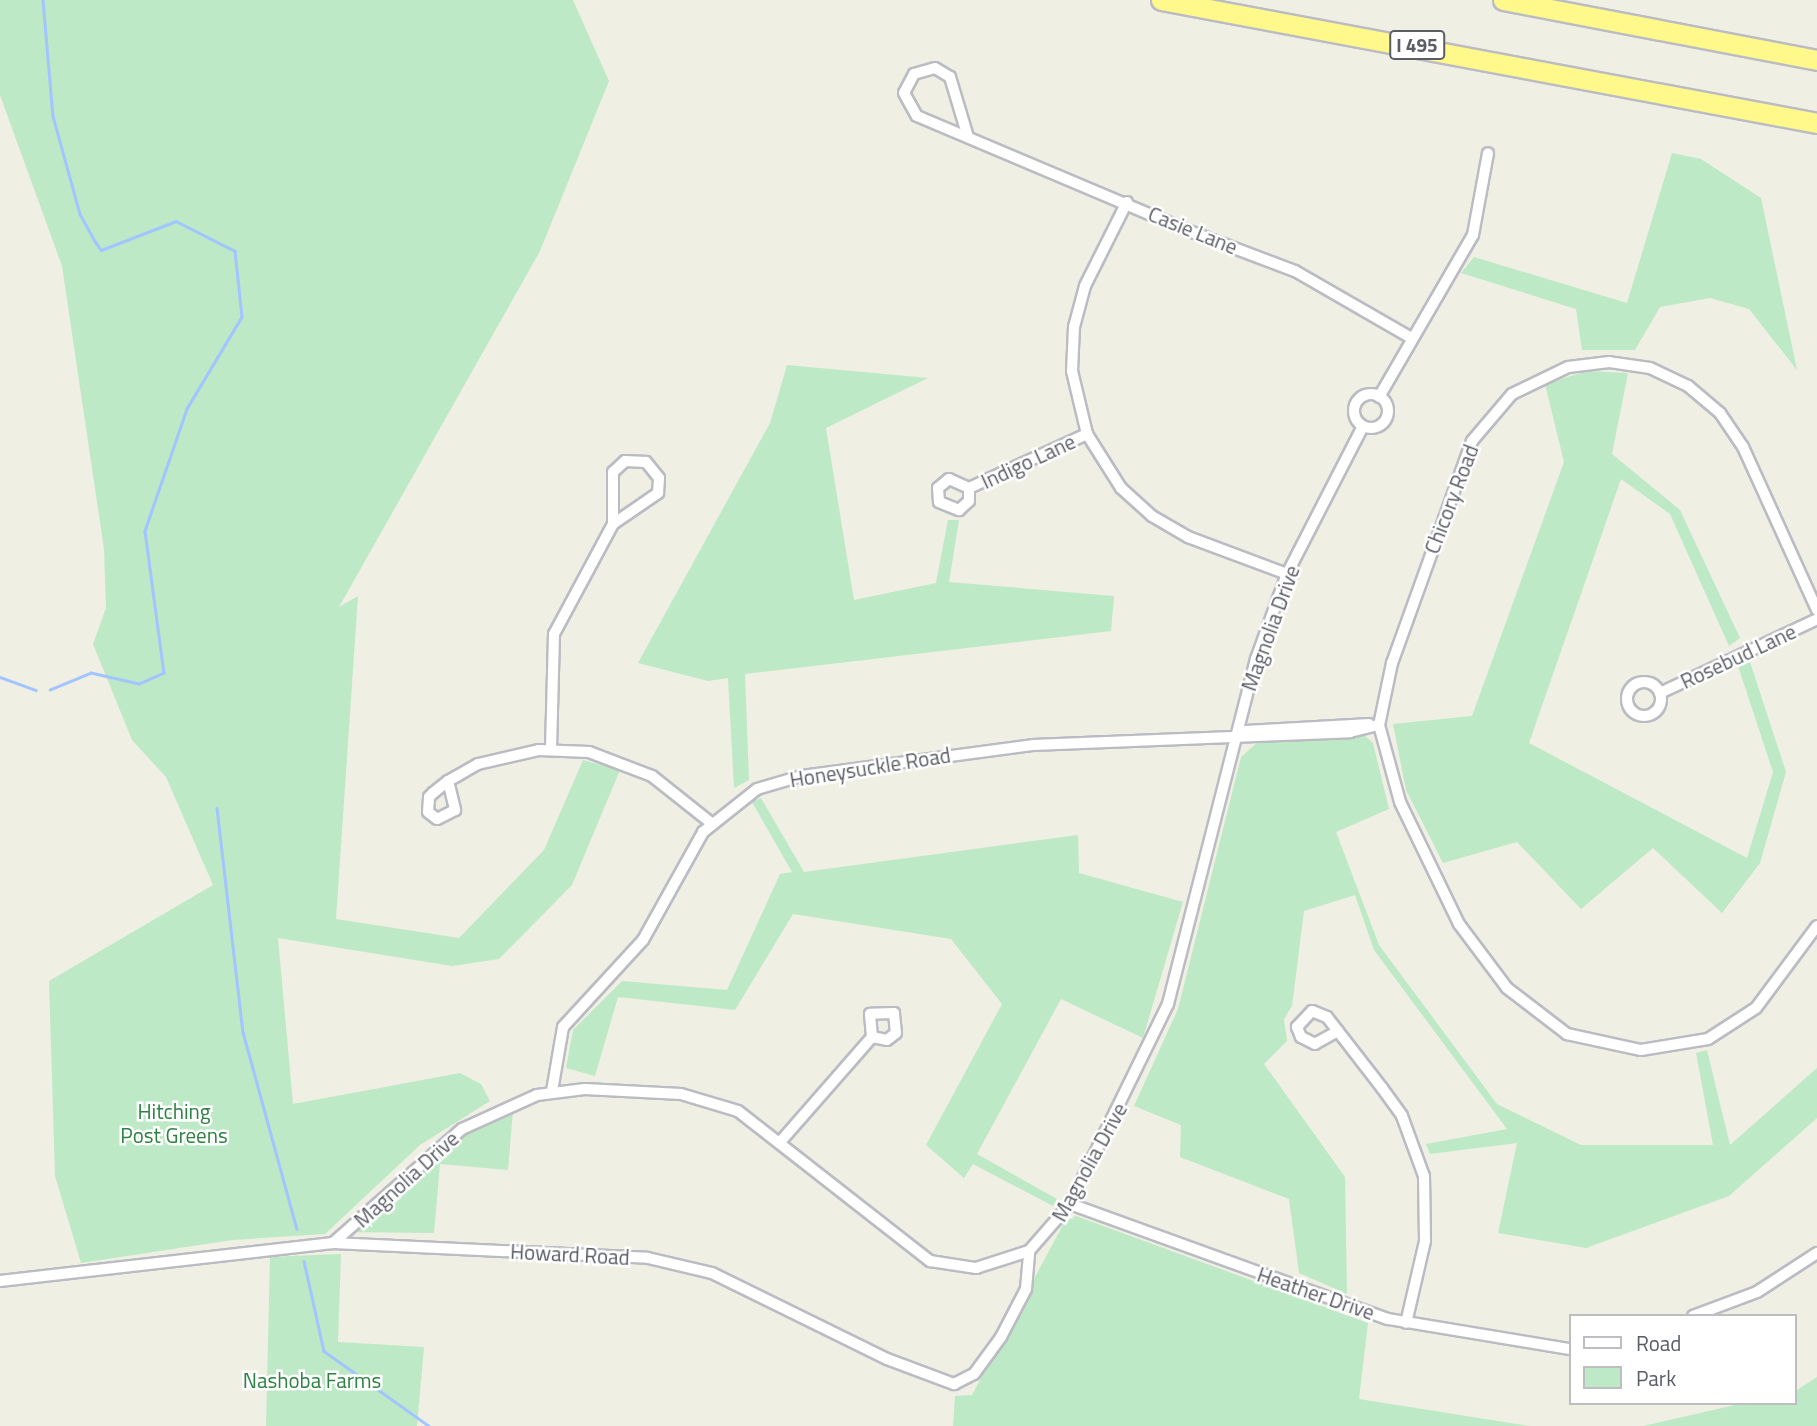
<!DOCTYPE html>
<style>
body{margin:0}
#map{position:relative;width:1817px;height:1426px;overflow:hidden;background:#efefe3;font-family:"Titillium Web",sans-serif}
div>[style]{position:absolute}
.green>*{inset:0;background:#bde9c6}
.stream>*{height:2.5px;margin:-1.25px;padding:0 1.25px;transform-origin:1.25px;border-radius:1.25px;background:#a3c5ff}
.roads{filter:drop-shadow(2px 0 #bbbcc3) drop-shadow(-2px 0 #bbbcc3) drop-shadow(0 2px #bbbcc3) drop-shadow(0 -2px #bbbcc3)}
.minor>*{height:10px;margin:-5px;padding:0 5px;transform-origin:5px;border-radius:5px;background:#fff}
.minor>.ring{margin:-5px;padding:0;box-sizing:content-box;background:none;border:10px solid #fff;border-radius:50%}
.motorway>*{height:19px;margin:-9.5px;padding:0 9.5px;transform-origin:9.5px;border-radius:9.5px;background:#fff88a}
span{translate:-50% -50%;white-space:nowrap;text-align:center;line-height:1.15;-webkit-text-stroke:5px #fff;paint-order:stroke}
.shield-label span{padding:2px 5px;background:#fff;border:2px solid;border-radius:5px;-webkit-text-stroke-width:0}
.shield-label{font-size:19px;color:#5b5d65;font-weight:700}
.street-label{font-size:21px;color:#5b5d65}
.park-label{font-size:21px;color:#2d8242}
.legend{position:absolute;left:1569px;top:1314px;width:228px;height:91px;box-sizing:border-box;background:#fff;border:2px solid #bdbec1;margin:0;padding:9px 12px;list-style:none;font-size:21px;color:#5b5d65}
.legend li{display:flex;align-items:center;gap:14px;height:35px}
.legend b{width:35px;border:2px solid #bdbec1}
</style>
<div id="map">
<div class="green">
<i style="clip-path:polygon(0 0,573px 0,609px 81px,540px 251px,339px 607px,358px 596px,336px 919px,459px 938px,544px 850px,583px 760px,620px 770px,572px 885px,499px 959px,452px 966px,278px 938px,293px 1104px,460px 1073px,481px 1084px,490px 1101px,420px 1145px,325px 1234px,232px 1240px,81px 1263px,55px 1176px,49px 981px,213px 885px,166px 777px,132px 740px,93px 644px,106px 608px,104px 549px,62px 266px,0 95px)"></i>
<i style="clip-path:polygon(1672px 153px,1701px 159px,1761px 198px,1797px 370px,1749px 309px,1710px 298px,1660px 307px,1635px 350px,1582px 350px,1576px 309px,1461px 273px,1474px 257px,1627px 303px)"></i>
<i style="clip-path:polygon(787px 365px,928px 378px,826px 428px,854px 600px,936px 583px,948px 520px,959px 520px,949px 582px,1114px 596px,1111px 631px,745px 674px,749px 780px,734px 788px,728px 678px,708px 681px,638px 663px,770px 423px)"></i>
<i style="clip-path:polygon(1587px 371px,1628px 373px,1612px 454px,1680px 510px,1740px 638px,1729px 646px,1670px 514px,1621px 479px,1529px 743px,1747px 858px,1773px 772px,1738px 666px,1750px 662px,1786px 772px,1760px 863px,1722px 913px,1653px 848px,1581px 909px,1517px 842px,1443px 863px,1406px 790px,1393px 724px,1472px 716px,1564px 462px,1545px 384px)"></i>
<i style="clip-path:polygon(1364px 735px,1373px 743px,1389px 809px,1336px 832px,1379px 945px,1497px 1104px,1581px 1145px,1713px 1145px,1696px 1053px,1707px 1050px,1730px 1145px,1817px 1068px,1817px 1118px,1729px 1196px,1586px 1248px,1498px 1233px,1517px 1143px,1430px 1154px,1426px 1144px,1507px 1129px,1374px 950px,1355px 895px,1304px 911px,1292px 1006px,1284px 1019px,1287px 1041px,1264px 1064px,1345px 1177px,1347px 1294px,1299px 1273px,1289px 1199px,1180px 1157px,1181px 1125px,1134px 1106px,1178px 1009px,1241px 757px,1260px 740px)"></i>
<i style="clip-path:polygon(761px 798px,804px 872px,1078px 835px,1079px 873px,1183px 902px,1143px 1038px,1061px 999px,977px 1154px,1057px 1199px,1053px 1206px,973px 1164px,964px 1178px,926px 1145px,1002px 1004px,951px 939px,793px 914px,735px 1010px,618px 997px,595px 1076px,566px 1068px,573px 1030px,622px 981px,727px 990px,780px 874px,792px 872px,752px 802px)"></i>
<i style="clip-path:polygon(514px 1099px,508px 1170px,440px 1164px,434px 1233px,341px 1232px,436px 1141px)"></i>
<i style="clip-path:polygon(1076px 1216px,1368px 1323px,1359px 1399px,1529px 1426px,953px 1426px,955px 1396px,972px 1395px,1065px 1221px)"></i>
<i style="clip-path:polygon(341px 1254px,338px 1342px,424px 1347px,417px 1426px,266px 1426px,270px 1257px)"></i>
<i style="clip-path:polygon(1817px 1377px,1817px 1426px,1643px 1426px,1744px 1403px,1794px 1403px,1794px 1392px)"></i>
</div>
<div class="stream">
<i style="left:43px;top:0;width:116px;rotate:85.1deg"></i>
<i style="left:53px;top:116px;width:102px;rotate:74.6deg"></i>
<i style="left:80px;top:214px;width:31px;rotate:61deg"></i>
<i style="left:95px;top:241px;width:11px;rotate:56deg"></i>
<i style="left:101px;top:250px;width:80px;rotate:-21.1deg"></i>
<i style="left:176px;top:221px;width:66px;rotate:27deg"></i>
<i style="left:235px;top:251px;width:66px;rotate:83.9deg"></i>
<i style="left:242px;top:317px;width:107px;rotate:120.9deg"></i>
<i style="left:187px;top:409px;width:129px;rotate:109deg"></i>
<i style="left:145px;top:531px;width:143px;rotate:82.4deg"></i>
<i style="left:164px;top:673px;width:27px;rotate:156deg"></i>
<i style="left:139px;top:684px;width:49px;rotate:-167.1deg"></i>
<i style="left:91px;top:673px;width:44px;rotate:157.5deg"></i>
<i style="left:0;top:677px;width:38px;rotate:20deg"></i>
<i style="left:217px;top:808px;width:226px;rotate:83.4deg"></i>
<i style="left:243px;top:1032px;width:204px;rotate:74.7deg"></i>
<i style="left:304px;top:1261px;width:92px;rotate:77.5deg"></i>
<i style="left:324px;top:1351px;width:129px;rotate:35.5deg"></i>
</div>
<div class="roads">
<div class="minor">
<i style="left:968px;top:137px;width:63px;rotate:-106.7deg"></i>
<i style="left:950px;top:77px;width:17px;rotate:-149deg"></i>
<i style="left:935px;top:68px;width:22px;rotate:164deg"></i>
<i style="left:914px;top:74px;width:21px;rotate:118deg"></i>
<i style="left:904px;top:93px;width:26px;rotate:61deg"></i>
<i style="left:917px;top:116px;width:295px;rotate:22.9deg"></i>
<i style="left:1189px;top:231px;width:113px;rotate:20.7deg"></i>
<i style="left:1295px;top:271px;width:133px;rotate:29.9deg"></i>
<i style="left:1127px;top:202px;width:94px;rotate:116.6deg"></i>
<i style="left:1085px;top:286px;width:42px;rotate:105deg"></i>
<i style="left:1074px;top:327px;width:44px;rotate:92.6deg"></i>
<i style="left:1072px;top:371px;width:65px;rotate:76.6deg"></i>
<i style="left:1087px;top:434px;width:64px;rotate:57.8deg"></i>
<i style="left:1121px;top:488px;width:42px;rotate:42.1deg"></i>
<i style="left:1152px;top:516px;width:42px;rotate:30.3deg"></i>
<i style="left:1188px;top:537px;width:106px;rotate:20.5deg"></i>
<i class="ring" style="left:1354px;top:394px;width:24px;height:24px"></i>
<i style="left:1379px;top:397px;width:187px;rotate:-59.9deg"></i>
<i style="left:1473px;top:235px;width:83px;rotate:-79.6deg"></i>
<i style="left:969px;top:488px;width:22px;rotate:-156deg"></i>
<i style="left:949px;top:479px;width:14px;rotate:141deg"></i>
<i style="left:938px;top:488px;width:14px;rotate:86deg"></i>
<i style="left:939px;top:502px;width:22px;rotate:22deg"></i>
<i style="left:959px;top:510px;width:13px;rotate:-42deg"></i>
<i style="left:969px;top:501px;width:13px;rotate:-90deg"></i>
<i style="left:969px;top:488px;width:130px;rotate:-24.6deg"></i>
<i style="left:1817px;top:610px;width:179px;rotate:-114.4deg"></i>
<i style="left:1743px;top:447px;width:41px;rotate:-124.1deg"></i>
<i style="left:1720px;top:413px;width:42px;rotate:-139.8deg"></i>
<i style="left:1688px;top:386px;width:42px;rotate:-154.7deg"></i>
<i style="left:1650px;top:368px;width:41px;rotate:-171.7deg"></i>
<i style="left:1609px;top:362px;width:41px;rotate:173deg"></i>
<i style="left:1568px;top:367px;width:62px;rotate:154.3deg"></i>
<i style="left:1512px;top:394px;width:62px;rotate:130.4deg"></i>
<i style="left:1472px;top:441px;width:236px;rotate:109.8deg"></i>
<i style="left:1392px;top:663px;width:63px;rotate:101.8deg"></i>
<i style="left:1379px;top:725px;width:80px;rotate:74.7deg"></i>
<i style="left:1400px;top:802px;width:136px;rotate:64.2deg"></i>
<i style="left:1459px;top:924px;width:80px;rotate:53.1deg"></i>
<i style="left:1507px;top:988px;width:76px;rotate:37.5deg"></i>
<i style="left:1567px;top:1034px;width:76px;rotate:12.2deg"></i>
<i style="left:1641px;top:1050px;width:68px;rotate:-9.3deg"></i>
<i style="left:1708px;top:1039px;width:57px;rotate:-32.9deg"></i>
<i style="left:1756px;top:1008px;width:102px;rotate:-53.4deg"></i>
<i class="ring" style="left:1627px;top:682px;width:24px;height:24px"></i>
<i style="left:1660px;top:693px;width:174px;rotate:-25.2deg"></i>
<i style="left:1246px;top:731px;width:123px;rotate:-3.3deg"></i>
<i style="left:551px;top:749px;width:115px;rotate:-88.5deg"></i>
<i style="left:554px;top:634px;width:125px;rotate:-61.8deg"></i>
<i style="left:613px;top:524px;width:55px;rotate:-34.6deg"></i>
<i style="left:658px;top:493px;width:15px;rotate:-86deg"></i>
<i style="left:659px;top:478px;width:21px;rotate:-129deg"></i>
<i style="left:646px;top:462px;width:21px;rotate:-177deg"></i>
<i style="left:625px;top:461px;width:16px;rotate:137deg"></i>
<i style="left:613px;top:472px;width:52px;rotate:90deg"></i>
<i style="left:448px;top:781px;width:30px;rotate:76deg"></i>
<i style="left:455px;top:810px;width:20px;rotate:153deg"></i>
<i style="left:437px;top:819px;width:11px;rotate:-142deg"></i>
<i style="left:428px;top:812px;width:15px;rotate:-86deg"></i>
<i style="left:429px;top:797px;width:6px;rotate:-45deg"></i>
<i style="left:433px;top:793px;width:19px;rotate:-39deg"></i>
<i style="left:448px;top:781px;width:10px;rotate:-29deg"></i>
<i style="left:457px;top:776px;width:24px;rotate:-30deg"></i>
<i style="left:478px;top:764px;width:63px;rotate:-12.9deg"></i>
<i style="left:539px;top:750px;width:50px;rotate:2.3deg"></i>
<i style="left:589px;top:752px;width:67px;rotate:20.9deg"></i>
<i style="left:652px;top:776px;width:75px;rotate:38.5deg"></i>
<i style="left:1338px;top:1031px;width:26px;rotate:151deg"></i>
<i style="left:1315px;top:1044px;width:16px;rotate:-153deg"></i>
<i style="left:1301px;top:1037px;width:11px;rotate:-112deg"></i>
<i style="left:1297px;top:1027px;width:22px;rotate:-47deg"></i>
<i style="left:1312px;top:1011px;width:16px;rotate:22deg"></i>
<i style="left:1327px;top:1017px;width:90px;rotate:52.2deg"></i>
<i style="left:1382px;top:1088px;width:34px;rotate:54deg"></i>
<i style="left:1402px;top:1116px;width:64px;rotate:69.9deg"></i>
<i style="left:1424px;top:1176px;width:65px;rotate:89.1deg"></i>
<i style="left:1425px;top:1241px;width:84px;rotate:103deg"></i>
<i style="left:552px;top:1091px;width:65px;rotate:-80.2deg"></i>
<i style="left:563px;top:1027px;width:118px;rotate:-47.4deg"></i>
<i style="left:643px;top:940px;width:124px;rotate:-60.9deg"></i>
<i style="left:703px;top:832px;width:69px;rotate:-38.5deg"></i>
<i style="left:757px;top:789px;width:46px;rotate:-16.5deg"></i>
<i style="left:801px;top:776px;width:234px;rotate:-7.6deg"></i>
<i style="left:1033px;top:745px;width:317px;rotate:-2.3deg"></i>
<i style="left:1350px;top:732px;width:30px;rotate:-14deg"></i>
<i style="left:781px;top:1141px;width:138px;rotate:-48.8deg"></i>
<i style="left:872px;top:1037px;width:15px;rotate:11deg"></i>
<i style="left:887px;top:1040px;width:11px;rotate:-38deg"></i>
<i style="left:896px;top:1033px;width:20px;rotate:-96deg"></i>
<i style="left:894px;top:1013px;width:24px;rotate:178deg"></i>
<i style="left:870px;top:1014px;width:23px;rotate:85deg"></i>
<i style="left:1070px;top:1204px;width:338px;rotate:19.9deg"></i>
<i style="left:1388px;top:1319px;width:184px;rotate:9.4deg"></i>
<i style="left:333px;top:1243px;width:172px;rotate:-41.5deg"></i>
<i style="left:462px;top:1129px;width:82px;rotate:-24.4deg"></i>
<i style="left:537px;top:1095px;width:48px;rotate:-7.1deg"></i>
<i style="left:585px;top:1089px;width:96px;rotate:3deg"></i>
<i style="left:681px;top:1094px;width:59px;rotate:16.6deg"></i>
<i style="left:738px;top:1111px;width:244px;rotate:38deg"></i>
<i style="left:930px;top:1261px;width:47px;rotate:8.7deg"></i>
<i style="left:976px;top:1268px;width:56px;rotate:-17.8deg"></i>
<i style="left:1029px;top:1251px;width:62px;rotate:-48.9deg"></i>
<i style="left:1070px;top:1204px;width:223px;rotate:-63.9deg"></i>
<i style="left:1168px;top:1004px;width:356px;rotate:-75.7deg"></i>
<i style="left:1256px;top:659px;width:90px;rotate:-70deg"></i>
<i style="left:1287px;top:574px;width:166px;rotate:-62.8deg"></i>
<i style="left:0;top:1281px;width:335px;rotate:-6.5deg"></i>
<i style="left:333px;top:1243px;width:315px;rotate:2.7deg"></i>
<i style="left:648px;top:1258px;width:66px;rotate:13.2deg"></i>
<i style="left:712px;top:1273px;width:195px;rotate:26.2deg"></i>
<i style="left:887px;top:1359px;width:72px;rotate:20.5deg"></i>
<i style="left:954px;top:1384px;width:22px;rotate:-27deg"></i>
<i style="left:974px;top:1374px;width:46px;rotate:-53.9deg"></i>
<i style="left:1001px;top:1337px;width:54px;rotate:-62.5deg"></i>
<i style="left:1026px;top:1289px;width:38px;rotate:-85deg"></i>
<i style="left:1693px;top:1316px;width:68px;rotate:-20.6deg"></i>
<i style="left:1757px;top:1292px;width:72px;rotate:-33deg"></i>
</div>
<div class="motorway">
<i style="left:1161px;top:0;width:667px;rotate:10.62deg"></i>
<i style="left:1503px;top:0;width:320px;rotate:10.8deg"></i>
</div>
</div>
<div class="shield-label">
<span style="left:1417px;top:45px">I 495</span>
</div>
<div class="street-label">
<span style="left:1193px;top:230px;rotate:22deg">Casie Lane</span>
<span style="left:1028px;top:461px;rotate:-25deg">Indigo Lane</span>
<span style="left:1451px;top:499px;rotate:-69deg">Chicory Road</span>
<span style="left:1270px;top:628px;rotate:-70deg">Magnolia Drive</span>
<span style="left:1738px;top:656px;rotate:-25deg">Rosebud Lane</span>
<span style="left:870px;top:767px;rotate:-9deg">Honeysuckle Road</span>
<span style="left:1089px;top:1162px;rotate:-61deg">Magnolia Drive</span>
<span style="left:406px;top:1179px;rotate:-42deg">Magnolia Drive</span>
<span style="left:570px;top:1254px;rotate:3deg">Howard Road</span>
<span style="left:1316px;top:1293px;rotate:19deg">Heather Drive</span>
</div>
<div class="park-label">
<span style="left:174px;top:1123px">Hitching<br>Post Greens</span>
<span style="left:312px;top:1380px">Nashoba Farms</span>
</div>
<ul class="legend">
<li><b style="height:9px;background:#fff"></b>Road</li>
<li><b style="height:19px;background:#bde9c6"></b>Park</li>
</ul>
</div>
